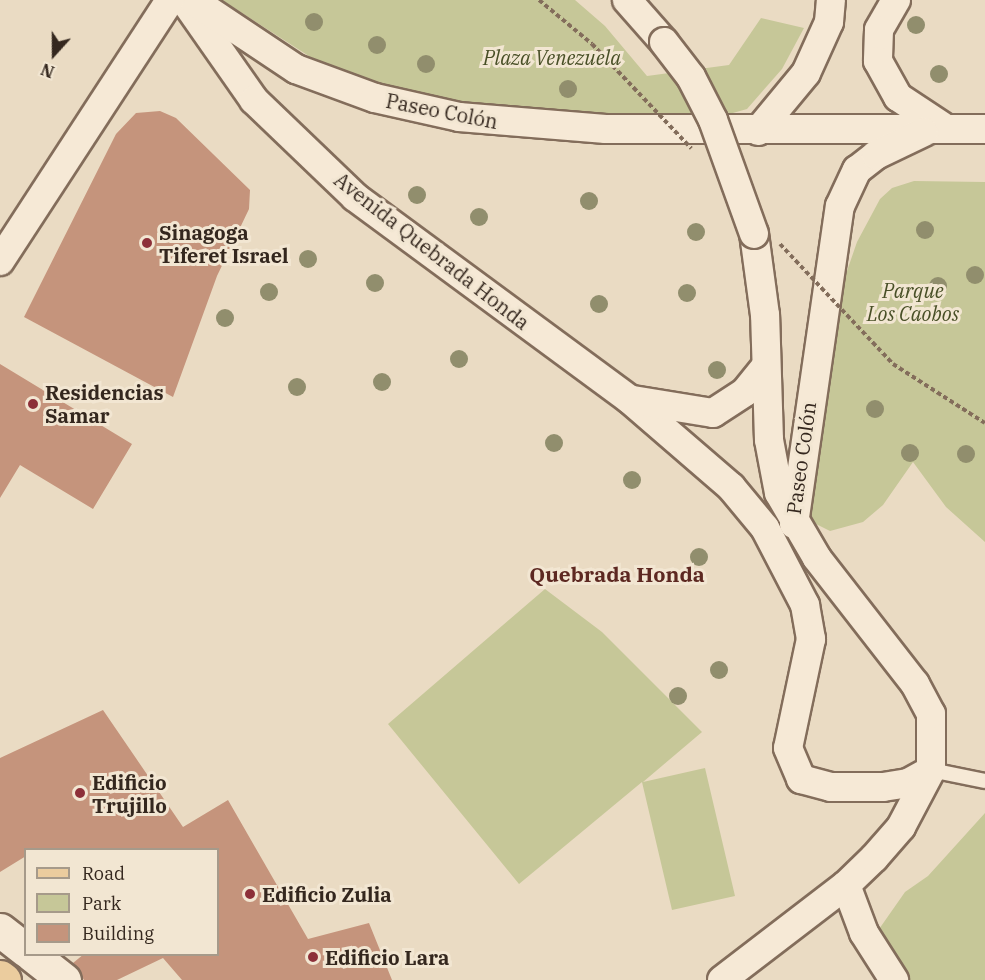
<!DOCTYPE html>
<meta charset="utf-8">
<style>
body{margin:0}
#map{position:relative;width:985px;height:980px;overflow:hidden;background:#eadbc3;font-family:"IBM Plex Serif",serif}
div>[style]{position:absolute}
.green>*{inset:0;background:#c6c798}
.building>*{inset:0;background:#c5947c}
.path>*{height:4px;margin-top:-2px;transform-origin:0;background:repeating-linear-gradient(90deg,#836d5b 0 4.5px,transparent 0 7.5px)}
.roads{filter:drop-shadow(2px 0 #836d5b) drop-shadow(-2px 0 #836d5b) drop-shadow(0 2px #836d5b) drop-shadow(0 -2px #836d5b)}
.service>*{height:14px;margin:-7px;padding:0 7px;transform-origin:7px;border-radius:7px;background:#f6e9d6}
.minor>*{height:28px;margin:-14px;padding:0 14px;transform-origin:14px;border-radius:14px;background:#f6e9d6}
.secondary>*{height:33px;margin:-16.5px;padding:0 16.5px;transform-origin:16.5px;border-radius:16.5px;background:#f6e9d6}
.primary>*{height:33px;margin:-16.5px;padding:0 16.5px;transform-origin:16.5px;border-radius:16.5px;background:#ebcc9e}
.path-bridge>*{height:4px;margin-top:-2px;transform-origin:0;background:repeating-linear-gradient(90deg,#836d5b 0 4.5px,transparent 0 7.5px)}
.bridges{filter:drop-shadow(2px 0 #836d5b) drop-shadow(-2px 0 #836d5b) drop-shadow(0 2px #836d5b) drop-shadow(0 -2px #836d5b)}
.minor-bridge>*{height:28px;margin:-14px;padding:0 14px;transform-origin:14px;border-radius:14px;background:#f6e9d6}
.trees>*{width:18px;height:18px;margin:-9px;border-radius:50%;background:#918e6d}
.dots>*{width:16px;height:16px;translate:-50% -50%;box-sizing:border-box;border:3px solid #f2e6d2;border-radius:50%}
span{translate:-50% -50%;white-space:nowrap;text-align:center;line-height:1.15;-webkit-text-stroke:6px #f2e6d2;paint-order:stroke}
.park-label{font-size:20px;color:#484f26;font-style:italic}
.street-label{font-size:20px;color:#34271e}
.poi-label{font-size:20px;color:#34271e;font-weight:700}
.left{translate:0 -50%;text-align:left}
.neighbourhood-label{font-size:21px;color:#5d2821;font-weight:700}
.legend{position:absolute;left:24px;top:848px;width:195px;height:108px;box-sizing:border-box;background:#f2e6d2;border:2px solid #a69a8a;margin:0;padding:8px 10px;list-style:none;font-size:18px;color:#34271e}
.legend li{display:flex;align-items:center;gap:12px;height:30px}
.legend b{width:30px;border:2px solid #a69a8a}
.north{position:absolute;left:24px;top:24px;width:60px;height:60px;-webkit-text-stroke:4px #f2e6d2;paint-order:stroke;rotate:201deg;font-size:16px;font-weight:700;line-height:24px;text-align:center;color:#34271e}
.north::after{content:'';display:block;margin:auto;width:21px;height:27px;background:#34271e;clip-path:polygon(50% 0,100% 100%,50% 72%,0 100%)}
</style>
<div id="map">
<div class="green">
<i style="clip-path:polygon(222px 0,575px 0,605px 26px,647px 76px,729px 65px,761px 18px,804px 28px,782px 69px,747px 109px,715px 118px,609px 118px,433px 102px,329px 69px)"></i>
<i style="clip-path:polygon(914px 181px,985px 182px,985px 542px,946px 507px,913px 462px,883px 505px,863px 522px,830px 531px,808px 520px,838px 297px,857px 242px,880px 199px,892px 188px)"></i>
<i style="clip-path:polygon(545px 589px,602px 632px,702px 732px,643px 782px,705px 768px,735px 896px,672px 910px,642px 782px,519px 884px,388px 724px)"></i>
<i style="clip-path:polygon(985px 813px,985px 980px,910px 980px,877px 932px,905px 892px,928px 876px)"></i>
</div>
<div class="building">
<i style="clip-path:polygon(160px 111px,176px 118px,250px 190px,249px 209px,217px 276px,173px 397px,24px 317px,116px 134px,136px 113px)"></i>
<i style="clip-path:polygon(0 364px,132px 444px,93px 509px,20px 465px,0 498px)"></i>
<i style="clip-path:polygon(103px 710px,183px 827px,228px 800px,308px 939px,369px 923px,392px 980px,182px 980px,163px 958px,117px 980px,84px 980px,73px 963px,84px 954px,218px 954px,218px 849px,26px 849px,26px 856px,0 872px,0 758px)"></i>
</div>
<div class="path">
<i style="left:539px;top:0;width:69px;rotate:39.7deg"></i>
<i style="left:893px;top:364px;width:109px;rotate:32.7deg"></i>
</div>
<div class="roads">
<div class="service">
<i style="left:931px;top:770px;width:55px;rotate:11.5deg"></i>
</div>
<div class="minor">
<i style="left:184px;top:0;width:122px;rotate:55deg"></i>
<i style="left:254px;top:100px;width:140px;rotate:43.8deg"></i>
<i style="left:355px;top:197px;width:340px;rotate:36.4deg"></i>
<i style="left:629px;top:399px;width:135px;rotate:40.8deg"></i>
<i style="left:731px;top:487px;width:53px;rotate:50.3deg"></i>
<i style="left:765px;top:528px;width:87px;rotate:62.5deg"></i>
<i style="left:805px;top:605px;width:35px;rotate:80deg"></i>
<i style="left:811px;top:639px;width:111px;rotate:101.9deg"></i>
<i style="left:788px;top:748px;width:34px;rotate:67deg"></i>
<i style="left:801px;top:779px;width:31px;rotate:15deg"></i>
<i style="left:831px;top:787px;width:52px"></i>
<i style="left:883px;top:787px;width:25px;rotate:-9deg"></i>
<i style="left:908px;top:783px;width:26px;rotate:-29deg"></i>
<i style="left:627px;top:0;width:56px;rotate:48.6deg"></i>
<i style="left:896px;top:0;width:34px;rotate:120deg"></i>
<i style="left:879px;top:30px;width:31px;rotate:92deg"></i>
<i style="left:878px;top:61px;width:41px;rotate:60.9deg"></i>
<i style="left:898px;top:97px;width:53px;rotate:33.4deg"></i>
<i style="left:194px;top:1px;width:123px;rotate:33.7deg"></i>
<i style="left:296px;top:69px;width:84px;rotate:20.2deg"></i>
<i style="left:375px;top:98px;width:86px;rotate:12.7deg"></i>
<i style="left:459px;top:117px;width:147px;rotate:4.7deg"></i>
<i style="left:606px;top:129px;width:379px"></i>
<i style="left:758px;top:131px;width:75px;rotate:-50.4deg"></i>
<i style="left:806px;top:73px;width:56px;rotate:-65.7deg"></i>
<i style="left:829px;top:22px;width:22px;rotate:-85deg"></i>
<i style="left:0;top:261px;width:311px;rotate:-56.9deg"></i>
<i style="left:633px;top:400px;width:81px;rotate:9.2deg"></i>
<i style="left:713px;top:413px;width:38px;rotate:-33deg"></i>
<i style="left:745px;top:392px;width:33px;rotate:-51deg"></i>
<i style="left:794px;top:524px;width:321px;rotate:-81.8deg"></i>
<i style="left:840px;top:206px;width:40px;rotate:-65deg"></i>
<i style="left:857px;top:170px;width:24px;rotate:-38deg"></i>
<i style="left:876px;top:155px;width:53px;rotate:-25.6deg"></i>
<i style="left:846px;top:885px;width:51px;rotate:69.4deg"></i>
<i style="left:864px;top:933px;width:56px;rotate:57.4deg"></i>
<i style="left:722px;top:980px;width:156px;rotate:-37.5deg"></i>
<i style="left:846px;top:885px;width:39px;rotate:-44deg"></i>
<i style="left:874px;top:858px;width:41px;rotate:-48.9deg"></i>
<i style="left:901px;top:827px;width:64px;rotate:-62.2deg"></i>
<i style="left:931px;top:770px;width:56px;rotate:-90deg"></i>
<i style="left:931px;top:714px;width:34px;rotate:-118deg"></i>
<i style="left:915px;top:684px;width:160px;rotate:-127.9deg"></i>
<i style="left:817px;top:558px;width:75px;rotate:-120.3deg"></i>
<i style="left:779px;top:493px;width:54px;rotate:-100.7deg"></i>
<i style="left:769px;top:440px;width:125px;rotate:-91.8deg"></i>
<i style="left:765px;top:315px;width:82px;rotate:-97.7deg"></i>
</div>
<div class="secondary">
<i style="left:0;top:930px;width:33px;rotate:38deg"></i>
<i style="left:31px;top:954px;width:42px;rotate:38.2deg"></i>
</div>
<div class="primary">
<i style="left:0;top:977px;width:5px;rotate:37deg"></i>
</div>
</div>
<div class="path-bridge">
<i style="left:592px;top:44px;width:144px;rotate:46.4deg"></i>
<i style="left:780px;top:244px;width:165px;rotate:46.7deg"></i>
</div>
<div class="bridges">
<div class="minor-bridge">
<i style="left:664px;top:42px;width:44px;rotate:52.4deg"></i>
<i style="left:691px;top:77px;width:48px;rotate:62.9deg"></i>
<i style="left:713px;top:120px;width:121px;rotate:70.2deg"></i>
</div>
</div>
<div class="trees">
<i style="left:314px;top:22px"></i>
<i style="left:916px;top:25px"></i>
<i style="left:377px;top:45px"></i>
<i style="left:426px;top:64px"></i>
<i style="left:939px;top:74px"></i>
<i style="left:568px;top:89px"></i>
<i style="left:417px;top:195px"></i>
<i style="left:589px;top:201px"></i>
<i style="left:479px;top:217px"></i>
<i style="left:925px;top:230px"></i>
<i style="left:696px;top:232px"></i>
<i style="left:308px;top:259px"></i>
<i style="left:975px;top:275px"></i>
<i style="left:375px;top:283px"></i>
<i style="left:938px;top:286px"></i>
<i style="left:269px;top:292px"></i>
<i style="left:687px;top:293px"></i>
<i style="left:599px;top:304px"></i>
<i style="left:225px;top:318px"></i>
<i style="left:459px;top:359px"></i>
<i style="left:717px;top:370px"></i>
<i style="left:382px;top:382px"></i>
<i style="left:297px;top:387px"></i>
<i style="left:875px;top:409px"></i>
<i style="left:554px;top:443px"></i>
<i style="left:910px;top:453px"></i>
<i style="left:966px;top:454px"></i>
<i style="left:632px;top:480px"></i>
<i style="left:699px;top:557px"></i>
<i style="left:719px;top:670px"></i>
<i style="left:678px;top:696px"></i>
</div>
<div class="dots">
<i style="left:147px;top:243px;background:#8d3039"></i>
<i style="left:33px;top:404px;background:#8d3039"></i>
<i style="left:80px;top:793px;background:#8d3039"></i>
<i style="left:250px;top:894px;background:#8d3039"></i>
<i style="left:313px;top:957px;background:#8d3039"></i>
</div>
<div class="park-label">
<span style="left:552px;top:57px">Plaza Venezuela</span>
<span style="left:913px;top:302px">Parque<br>Los Caobos</span>
</div>
<div class="street-label">
<span style="left:442px;top:111px;rotate:11deg">Paseo Colón</span>
<span style="left:432px;top:251px;rotate:38deg">Avenida Quebrada Honda</span>
<span style="left:801px;top:458px;rotate:-82deg">Paseo Colón</span>
</div>
<div class="poi-label">
<span class="left" style="left:159px;top:244px">Sinagoga<br>Tiferet Israel</span>
<span class="left" style="left:45px;top:404px">Residencias<br>Samar</span>
<span class="left" style="left:92px;top:794px">Edificio<br>Trujillo</span>
<span class="left" style="left:262px;top:894px">Edificio Zulia</span>
<span class="left" style="left:325px;top:957px">Edificio Lara</span>
</div>
<div class="neighbourhood-label">
<span style="left:617px;top:574px">Quebrada Honda</span>
</div>
<ul class="legend">
<li><b style="height:8px;background:#ebcc9e"></b>Road</li>
<li><b style="height:16px;background:#c6c798"></b>Park</li>
<li><b style="height:16px;background:#c5947c"></b>Building</li>
</ul>
<div class="north">N</div>
</div>
